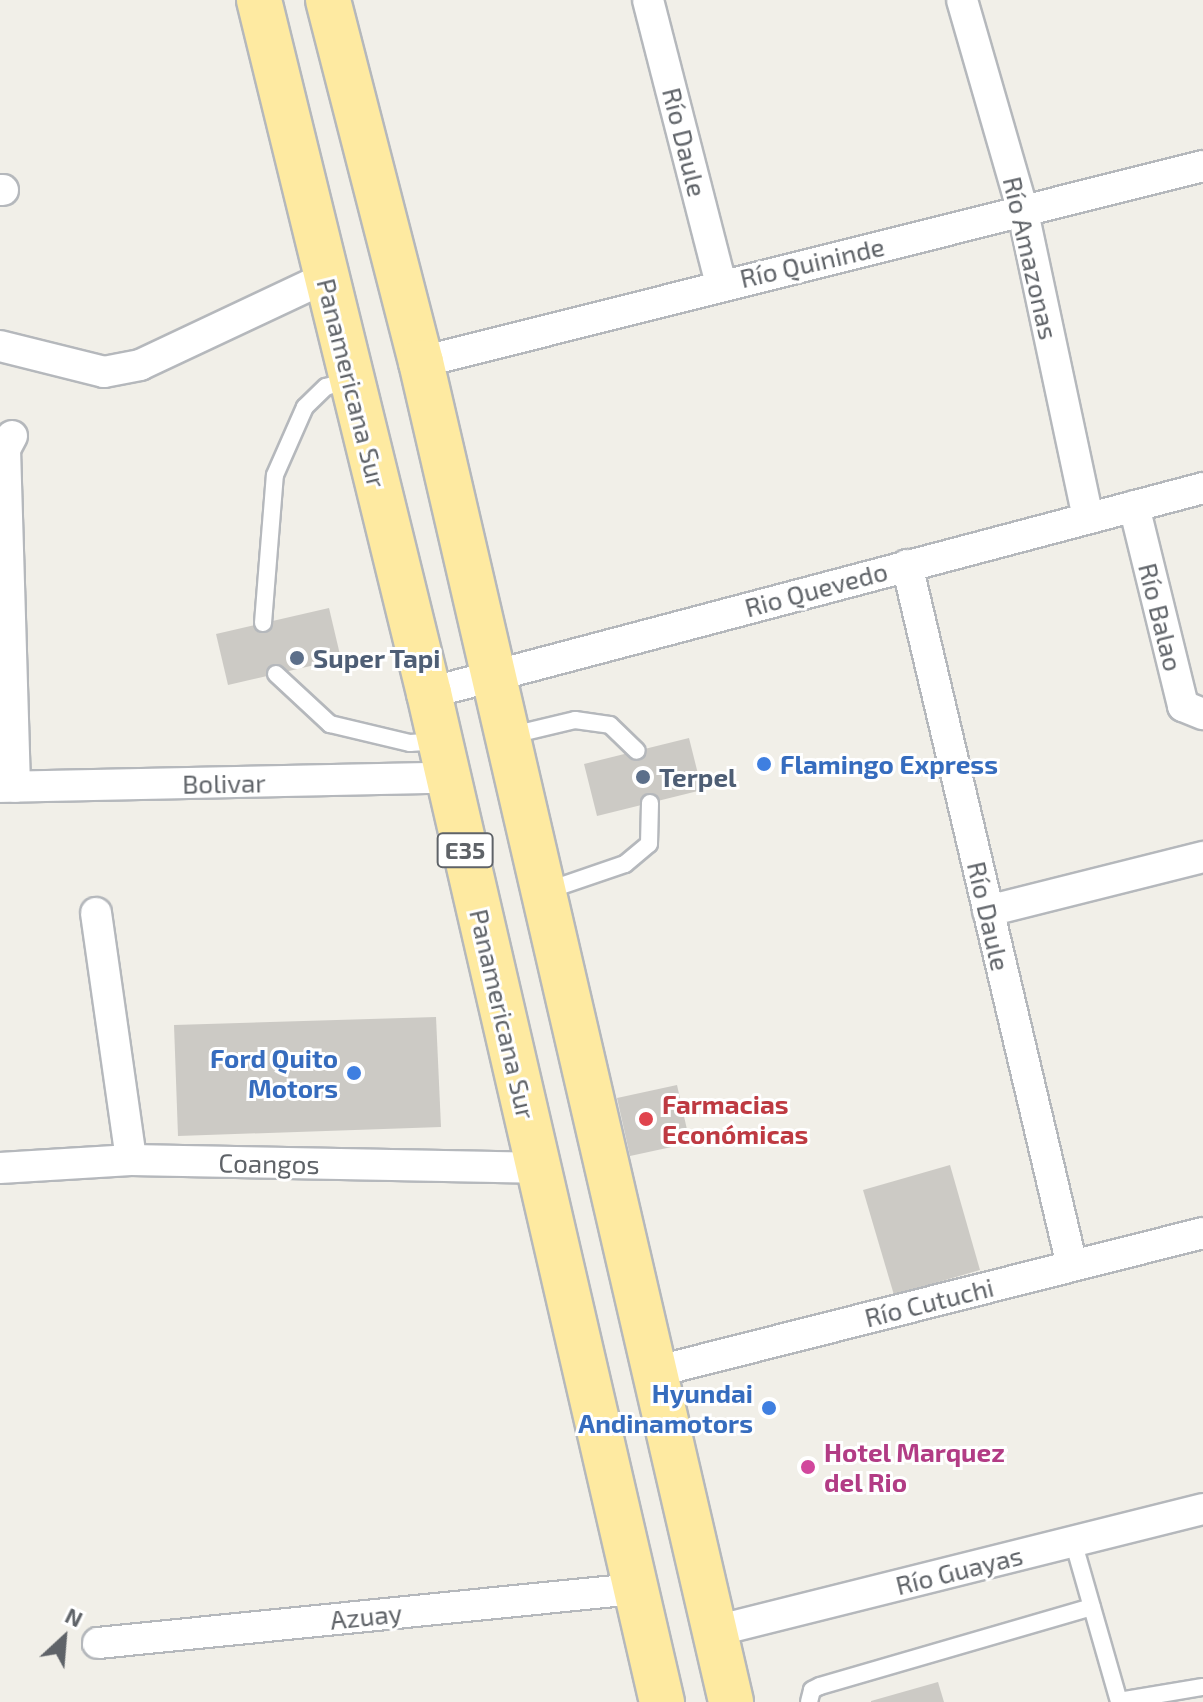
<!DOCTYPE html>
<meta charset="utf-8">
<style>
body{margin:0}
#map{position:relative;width:1203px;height:1702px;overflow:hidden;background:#f1efe8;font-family:"Exo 2",sans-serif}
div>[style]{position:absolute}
.building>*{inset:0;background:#cccac5}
.roads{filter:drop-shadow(2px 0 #b5b8bc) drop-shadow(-2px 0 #b5b8bc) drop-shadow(0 2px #b5b8bc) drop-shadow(0 -2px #b5b8bc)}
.service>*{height:16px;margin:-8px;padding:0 8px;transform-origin:8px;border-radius:8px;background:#fff}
.minor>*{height:30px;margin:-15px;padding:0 15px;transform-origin:15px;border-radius:15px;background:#fff}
.trunk>*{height:44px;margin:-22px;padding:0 22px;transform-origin:22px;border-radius:22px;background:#feeaa1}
.dots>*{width:22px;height:22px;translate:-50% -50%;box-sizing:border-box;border:4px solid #fff;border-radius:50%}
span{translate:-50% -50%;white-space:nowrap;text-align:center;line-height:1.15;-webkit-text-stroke:6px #fff;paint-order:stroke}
.shield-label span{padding:2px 6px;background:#fff;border:2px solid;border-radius:6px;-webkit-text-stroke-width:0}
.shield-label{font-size:24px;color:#5f6368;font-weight:700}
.street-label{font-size:26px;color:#5f6368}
.service-label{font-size:26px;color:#4e5e75;font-weight:700}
.left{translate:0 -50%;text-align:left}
.shop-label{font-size:26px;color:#366cbe;font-weight:700}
.right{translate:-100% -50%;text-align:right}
.health-label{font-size:26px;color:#be3a42;font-weight:700}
.hotel-label{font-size:26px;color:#b23c85;font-weight:700}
.north{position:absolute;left:24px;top:1598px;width:80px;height:80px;-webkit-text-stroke:6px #fff;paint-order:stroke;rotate:26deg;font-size:22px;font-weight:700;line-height:32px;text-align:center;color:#5f6368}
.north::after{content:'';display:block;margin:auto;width:28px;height:36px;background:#5f6368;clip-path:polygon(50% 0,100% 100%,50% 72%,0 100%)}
</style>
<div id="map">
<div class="building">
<i style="clip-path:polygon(329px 608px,341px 659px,228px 685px,216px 634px)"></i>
<i style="clip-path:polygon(689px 738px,702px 790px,597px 816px,584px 764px)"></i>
<i style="clip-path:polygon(436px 1017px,441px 1127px,178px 1136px,174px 1025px)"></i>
<i style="clip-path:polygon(677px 1085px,690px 1143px,630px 1156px,617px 1098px)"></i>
<i style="clip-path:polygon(950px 1165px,980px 1270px,894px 1295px,863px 1190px)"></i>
<i style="clip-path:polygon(938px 1682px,944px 1702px,871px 1702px,871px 1701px)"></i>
</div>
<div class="roads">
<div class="service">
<i style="left:263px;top:623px;width:148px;rotate:-85.4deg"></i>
<i style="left:275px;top:475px;width:74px;rotate:-66.2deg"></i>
<i style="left:305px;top:407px;width:29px;rotate:-44deg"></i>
<i style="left:326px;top:387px;width:25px;rotate:-18deg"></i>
<i style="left:276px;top:674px;width:74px;rotate:42.8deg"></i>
<i style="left:330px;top:724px;width:82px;rotate:13.4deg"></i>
<i style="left:410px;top:743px;width:26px;rotate:-4deg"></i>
<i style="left:508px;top:736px;width:69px;rotate:-13.4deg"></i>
<i style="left:575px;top:720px;width:35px;rotate:8deg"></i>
<i style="left:610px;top:725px;width:37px;rotate:44deg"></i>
<i style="left:546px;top:891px;width:83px;rotate:-18.9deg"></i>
<i style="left:625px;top:864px;width:31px;rotate:-40deg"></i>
<i style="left:649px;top:844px;width:41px;rotate:-88.6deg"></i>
<i style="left:1073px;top:1541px;width:166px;rotate:74deg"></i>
<i style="left:1119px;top:1701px;width:85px;rotate:-9.5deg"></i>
<i style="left:809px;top:1702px;width:12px;rotate:-76deg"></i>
<i style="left:812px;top:1690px;width:9px;rotate:-27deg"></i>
<i style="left:820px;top:1686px;width:283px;rotate:-16.2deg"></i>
</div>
<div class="minor">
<i style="left:648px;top:0;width:293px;rotate:75.6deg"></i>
<i style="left:962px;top:0;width:221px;rotate:73.9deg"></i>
<i style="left:1023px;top:212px;width:313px;rotate:78deg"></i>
<i style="left:0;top:190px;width:3px"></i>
<i style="left:0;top:346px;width:107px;rotate:14deg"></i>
<i style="left:104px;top:372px;width:37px;rotate:-11deg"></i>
<i style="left:140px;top:365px;width:204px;rotate:-25.2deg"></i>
<i style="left:421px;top:362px;width:806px;rotate:-14.07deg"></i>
<i style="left:12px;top:436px;width:15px;rotate:118deg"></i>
<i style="left:5px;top:449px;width:338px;rotate:88.3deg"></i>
<i style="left:1134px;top:506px;width:206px;rotate:76.2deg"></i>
<i style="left:1183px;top:706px;width:22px;rotate:22deg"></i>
<i style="left:907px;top:565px;width:720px;rotate:76.75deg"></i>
<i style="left:429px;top:693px;width:801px;rotate:-14.83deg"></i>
<i style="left:0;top:787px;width:448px;rotate:-1.2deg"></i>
<i style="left:988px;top:911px;width:222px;rotate:-14.1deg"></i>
<i style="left:96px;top:913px;width:249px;rotate:81.9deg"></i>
<i style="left:0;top:1168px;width:131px;rotate:-3.5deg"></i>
<i style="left:131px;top:1160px;width:407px;rotate:1.1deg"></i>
<i style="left:654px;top:1372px;width:566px;rotate:-14.21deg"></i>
<i style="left:715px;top:1631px;width:503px;rotate:-14.04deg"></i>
<i style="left:98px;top:1643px;width:539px;rotate:-5.75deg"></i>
</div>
<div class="trunk">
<i style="left:259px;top:0;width:714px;rotate:76.22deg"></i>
<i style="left:429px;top:693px;width:1036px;rotate:77deg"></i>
<i style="left:328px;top:0;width:374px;rotate:75.6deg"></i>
<i style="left:421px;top:362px;width:1375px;rotate:76.97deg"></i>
</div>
</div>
<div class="dots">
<i style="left:297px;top:658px;background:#5c6f8a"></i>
<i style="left:764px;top:764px;background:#3f7fe0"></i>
<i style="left:643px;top:777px;background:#5c6f8a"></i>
<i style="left:354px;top:1073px;background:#3f7fe0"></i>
<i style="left:646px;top:1119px;background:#e0444e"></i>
<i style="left:769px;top:1408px;background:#3f7fe0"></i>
<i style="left:808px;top:1467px;background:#d1479c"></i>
</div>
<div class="shield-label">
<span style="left:465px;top:850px">E35</span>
</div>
<div class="street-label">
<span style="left:685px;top:142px;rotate:76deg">Río Daule</span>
<span style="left:1031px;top:258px;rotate:77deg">Río Amazonas</span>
<span style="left:812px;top:262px;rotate:-13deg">Río Quininde</span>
<span style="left:352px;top:383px;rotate:76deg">Panamericana Sur</span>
<span style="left:816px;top:589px;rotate:-15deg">Rio Quevedo</span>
<span style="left:1161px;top:617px;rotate:76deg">Río Balao</span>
<span style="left:224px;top:783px;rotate:-1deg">Bolivar</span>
<span style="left:989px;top:916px;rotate:77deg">Río Daule</span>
<span style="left:503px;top:1014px;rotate:77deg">Panamericana Sur</span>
<span style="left:269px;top:1163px;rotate:1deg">Coangos</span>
<span style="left:929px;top:1302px;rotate:-14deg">Río Cutuchi</span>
<span style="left:959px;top:1570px;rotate:-14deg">Río Guayas</span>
<span style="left:366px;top:1616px;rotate:-6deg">Azuay</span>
</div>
<div class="service-label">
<span class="left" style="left:313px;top:658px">Super Tapi</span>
<span class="left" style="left:659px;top:777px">Terpel</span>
</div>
<div class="shop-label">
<span class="left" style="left:780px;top:764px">Flamingo Express</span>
<span class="right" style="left:338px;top:1073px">Ford Quito<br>Motors</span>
<span class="right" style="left:753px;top:1408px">Hyundai<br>Andinamotors</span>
</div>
<div class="health-label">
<span class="left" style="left:662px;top:1119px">Farmacias<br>Económicas</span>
</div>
<div class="hotel-label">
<span class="left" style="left:824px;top:1467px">Hotel Marquez<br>del Rio</span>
</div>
<div class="north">N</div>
</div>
